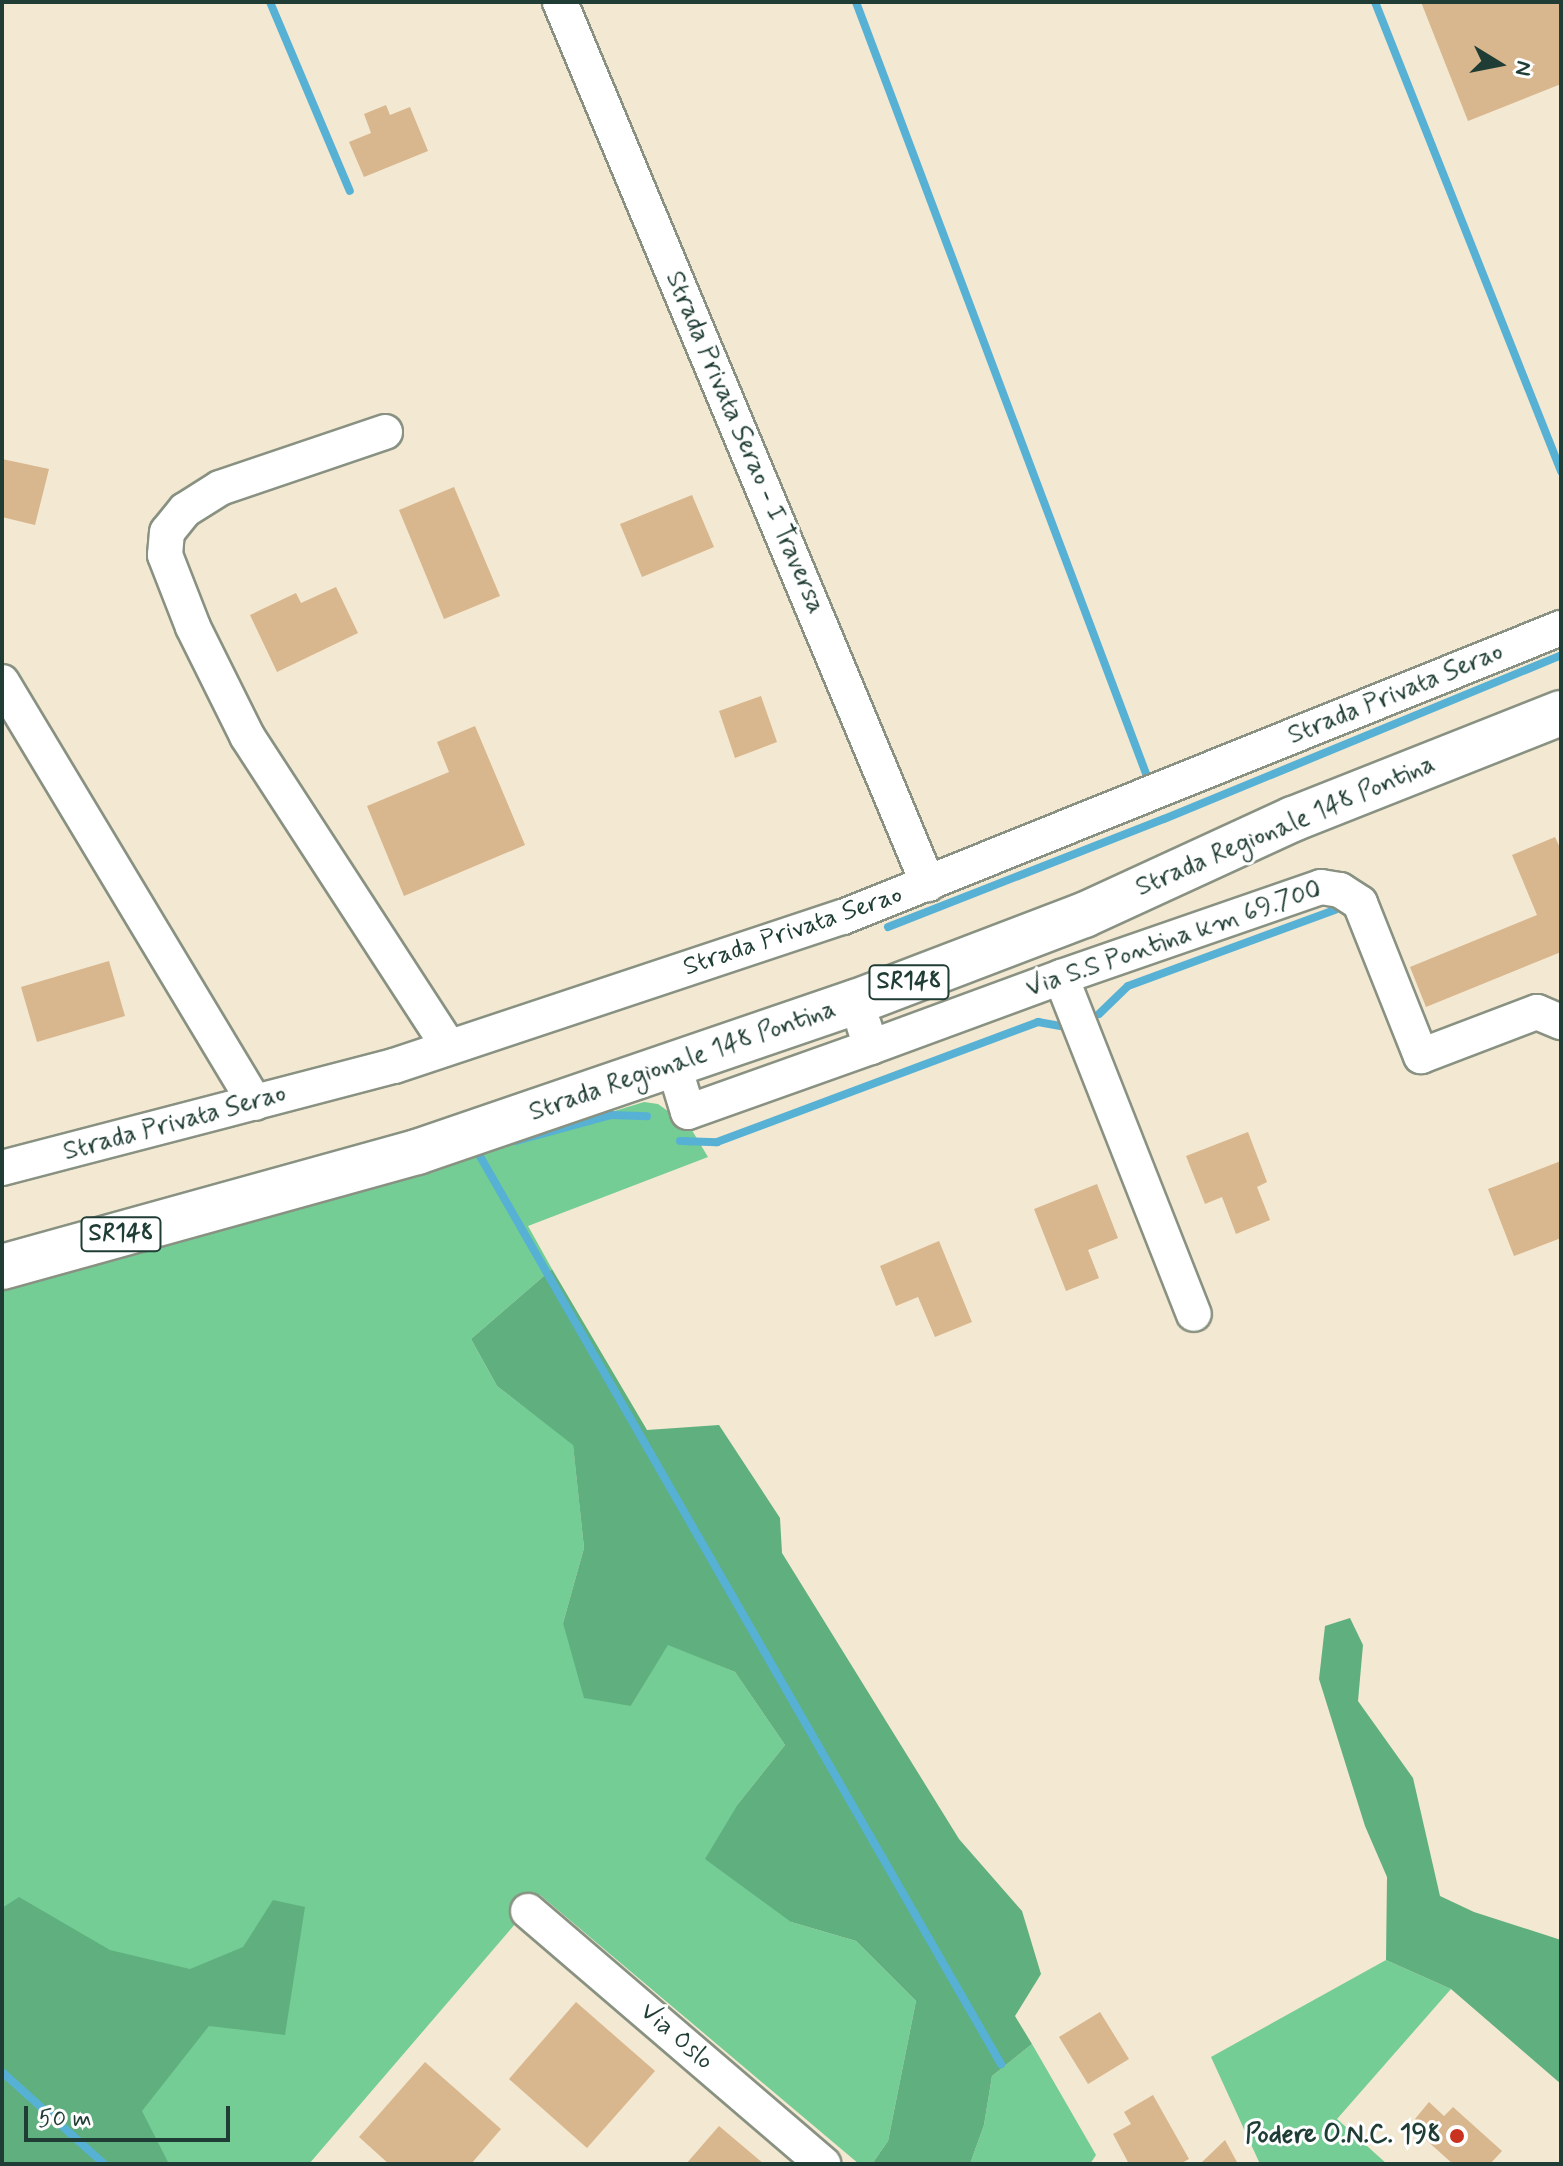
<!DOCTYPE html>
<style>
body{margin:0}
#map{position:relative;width:1563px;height:2166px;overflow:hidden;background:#f3e8d1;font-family:Mynerve,sans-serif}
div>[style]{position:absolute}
.green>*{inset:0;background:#74cd94}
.forest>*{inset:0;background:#5fb07e}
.stream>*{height:8px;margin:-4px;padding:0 4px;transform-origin:4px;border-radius:4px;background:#56b1d4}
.building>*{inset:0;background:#d8b68e}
.roads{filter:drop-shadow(2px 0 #899282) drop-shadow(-2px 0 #899282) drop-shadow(0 2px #899282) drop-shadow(0 -2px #899282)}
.minor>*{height:34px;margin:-17px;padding:0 17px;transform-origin:17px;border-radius:17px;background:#fff}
.primary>*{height:44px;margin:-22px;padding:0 22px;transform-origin:22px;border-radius:22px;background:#fff}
.dots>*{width:22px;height:22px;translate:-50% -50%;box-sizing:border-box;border:4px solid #fff;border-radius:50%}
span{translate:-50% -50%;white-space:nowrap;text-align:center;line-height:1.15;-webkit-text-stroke:6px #fff;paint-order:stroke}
.shield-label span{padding:2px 6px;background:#fff;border:2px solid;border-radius:6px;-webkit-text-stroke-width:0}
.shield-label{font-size:24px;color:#1f3d34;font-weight:700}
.street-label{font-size:26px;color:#1f3d34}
.poi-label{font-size:26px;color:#1f3d34;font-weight:700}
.right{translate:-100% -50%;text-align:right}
.frame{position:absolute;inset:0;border:4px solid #1f3d34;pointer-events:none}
.north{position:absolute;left:1459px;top:24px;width:80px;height:80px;-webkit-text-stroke:6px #fff;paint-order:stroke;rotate:100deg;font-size:22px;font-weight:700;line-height:32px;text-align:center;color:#1f3d34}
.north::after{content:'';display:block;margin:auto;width:28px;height:36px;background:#1f3d34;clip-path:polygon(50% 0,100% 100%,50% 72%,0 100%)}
.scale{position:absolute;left:24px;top:2106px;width:206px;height:36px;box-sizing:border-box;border:4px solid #1f3d34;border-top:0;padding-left:10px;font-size:24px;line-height:28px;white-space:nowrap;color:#1f3d34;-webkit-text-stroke:6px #fff;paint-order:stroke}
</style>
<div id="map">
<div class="green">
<i style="clip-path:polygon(644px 1102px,658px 1104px,690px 1127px,708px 1157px,528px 1226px,552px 1269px,471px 1339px,497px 1386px,573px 1444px,584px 1548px,563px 1623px,631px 1706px,668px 1644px,735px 1672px,785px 1745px,738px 1804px,791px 1922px,856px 1941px,916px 2001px,888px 2141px,872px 2164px,859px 2164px,540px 1895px,309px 2164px,2px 2164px,2px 1278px,327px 1199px)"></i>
<i style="clip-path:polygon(1386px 1960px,1451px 1989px,1337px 2119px,1387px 2164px,1260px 2164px,1211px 2057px)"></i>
<i style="clip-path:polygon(1032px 2044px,1096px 2155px,1090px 2164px,970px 2164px,984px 2125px,992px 2076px)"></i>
</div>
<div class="forest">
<i style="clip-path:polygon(552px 1269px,647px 1430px,719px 1425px,780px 1518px,782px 1553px,959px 1839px,1022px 1911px,1041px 1974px,1015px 2016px,1032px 2044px,992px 2076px,984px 2125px,970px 2164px,872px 2164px,888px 2141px,916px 2001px,856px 1941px,791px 1922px,705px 1859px,738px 1804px,785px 1745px,735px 1672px,668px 1645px,631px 1706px,584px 1698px,563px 1623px,584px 1548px,573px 1445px,497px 1386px,471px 1339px)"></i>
<i style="clip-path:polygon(1350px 1618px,1363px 1645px,1358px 1701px,1413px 1778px,1440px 1896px,1474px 1912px,1561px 1940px,1561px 2084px,1451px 1989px,1386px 1960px,1387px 1877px,1365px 1826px,1319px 1679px,1325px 1626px)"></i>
<i style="clip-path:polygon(19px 1897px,110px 1950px,190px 1969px,243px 1947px,273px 1900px,305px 1907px,285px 2035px,209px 2026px,142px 2111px,169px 2164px,2px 2164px,2px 1908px)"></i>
</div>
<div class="stream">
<i style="left:270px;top:2px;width:205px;rotate:67.1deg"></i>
<i style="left:856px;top:2px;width:827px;rotate:69.4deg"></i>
<i style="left:1375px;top:2px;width:505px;rotate:68.37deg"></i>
<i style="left:888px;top:927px;width:296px;rotate:-21.4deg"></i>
<i style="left:1164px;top:819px;width:430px;rotate:-22.4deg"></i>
<i style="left:1099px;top:1014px;width:40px;rotate:-44deg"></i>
<i style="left:1128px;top:986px;width:221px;rotate:-20.2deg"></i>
<i style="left:516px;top:1141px;width:98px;rotate:-15.3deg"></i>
<i style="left:611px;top:1115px;width:36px;rotate:2deg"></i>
<i style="left:680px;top:1141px;width:37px;rotate:2deg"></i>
<i style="left:717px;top:1142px;width:343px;rotate:-20.5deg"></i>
<i style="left:1038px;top:1022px;width:27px;rotate:10deg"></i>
<i style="left:477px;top:1151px;width:1053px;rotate:60.15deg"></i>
<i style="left:2px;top:2072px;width:137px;rotate:42deg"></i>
</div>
<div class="building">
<i style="clip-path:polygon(1421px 2px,1561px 2px,1561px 84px,1468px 121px)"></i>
<i style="clip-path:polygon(386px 105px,390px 115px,410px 107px,428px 151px,364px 177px,349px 142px,371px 133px,364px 114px)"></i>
<i style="clip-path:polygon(2px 459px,49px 469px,35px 525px,2px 517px)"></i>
<i style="clip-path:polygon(454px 487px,500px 596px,444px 619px,399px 510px)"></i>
<i style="clip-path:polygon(692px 495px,714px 547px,642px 577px,620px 524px)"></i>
<i style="clip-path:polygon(336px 587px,358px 633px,277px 672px,250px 615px,296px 593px,301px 603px)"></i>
<i style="clip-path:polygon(761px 696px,777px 742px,735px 758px,719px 711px)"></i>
<i style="clip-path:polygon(475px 726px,525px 845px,404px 896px,367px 806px,449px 772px,437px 742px)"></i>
<i style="clip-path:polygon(1555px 837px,1561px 850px,1561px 952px,1426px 1007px,1410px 967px,1537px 915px,1512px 855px)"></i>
<i style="clip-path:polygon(109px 961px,125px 1016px,37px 1042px,21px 987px)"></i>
<i style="clip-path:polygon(1248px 1132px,1267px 1182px,1257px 1187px,1270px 1220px,1236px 1234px,1222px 1197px,1205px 1204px,1186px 1156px)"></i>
<i style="clip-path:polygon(1561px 1161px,1561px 1238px,1514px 1256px,1488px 1189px)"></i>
<i style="clip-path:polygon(1097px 1184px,1118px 1238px,1088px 1250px,1099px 1278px,1066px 1291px,1034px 1209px)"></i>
<i style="clip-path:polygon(939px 1241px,972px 1322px,935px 1337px,918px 1297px,896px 1306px,880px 1266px)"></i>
<i style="clip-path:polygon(576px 2002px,655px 2071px,587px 2148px,509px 2079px)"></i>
<i style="clip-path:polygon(1100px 2012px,1129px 2059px,1088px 2084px,1059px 2037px)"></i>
<i style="clip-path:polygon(425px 2062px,501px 2129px,471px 2164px,389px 2164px,359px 2137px)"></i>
<i style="clip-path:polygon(1153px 2095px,1189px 2159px,1180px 2164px,1129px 2164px,1113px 2134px,1131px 2124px,1124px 2112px)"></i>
<i style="clip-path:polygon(1429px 2102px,1444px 2116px,1453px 2107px,1502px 2151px,1490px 2164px,1453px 2164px,1425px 2139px,1430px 2133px,1415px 2119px)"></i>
<i style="clip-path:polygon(719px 2126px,764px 2164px,686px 2164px)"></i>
<i style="clip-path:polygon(1225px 2140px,1238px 2164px,1200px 2164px)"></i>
</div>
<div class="roads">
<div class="minor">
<i style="left:560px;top:2px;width:956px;rotate:67.35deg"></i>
<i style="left:385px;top:432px;width:174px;rotate:161.3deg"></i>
<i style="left:220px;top:488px;width:41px;rotate:147.8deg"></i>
<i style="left:185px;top:510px;width:28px;rotate:129deg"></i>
<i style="left:167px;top:532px;width:23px;rotate:95deg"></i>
<i style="left:165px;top:555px;width:77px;rotate:68.7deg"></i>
<i style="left:193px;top:627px;width:122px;rotate:63.6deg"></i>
<i style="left:247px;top:736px;width:371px;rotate:57deg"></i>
<i style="left:2px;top:682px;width:491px;rotate:59deg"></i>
<i style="left:1061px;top:977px;width:362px;rotate:68.5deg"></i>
<i style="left:871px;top:1047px;width:202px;rotate:-20.2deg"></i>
<i style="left:1061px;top:977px;width:275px;rotate:-19.1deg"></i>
<i style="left:1321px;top:887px;width:19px;rotate:9deg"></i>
<i style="left:1340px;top:890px;width:24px;rotate:33deg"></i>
<i style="left:1360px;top:903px;width:165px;rotate:68.3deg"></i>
<i style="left:1421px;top:1056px;width:124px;rotate:-20.8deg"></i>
<i style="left:1537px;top:1012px;width:26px;rotate:23deg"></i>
<i style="left:674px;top:1066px;width:48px;rotate:73.1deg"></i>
<i style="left:688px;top:1112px;width:194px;rotate:-19.6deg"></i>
<i style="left:871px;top:1047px;width:23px;rotate:-108deg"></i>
<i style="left:2px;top:1168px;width:405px;rotate:-14.6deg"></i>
<i style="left:394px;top:1066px;width:473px;rotate:-18.4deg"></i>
<i style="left:843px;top:917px;width:774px;rotate:-21.93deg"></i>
<i style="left:528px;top:1911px;width:389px;rotate:40.6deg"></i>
</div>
<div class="primary">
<i style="left:2px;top:1267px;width:431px;rotate:-15.5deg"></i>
<i style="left:417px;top:1152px;width:464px;rotate:-18.9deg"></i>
<i style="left:856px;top:1002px;width:244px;rotate:-20.9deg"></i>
<i style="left:1084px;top:915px;width:230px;rotate:-24.7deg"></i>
<i style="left:1293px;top:819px;width:288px;rotate:-21.6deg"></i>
</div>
</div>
<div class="dots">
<i style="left:1457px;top:2136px;background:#c8321e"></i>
</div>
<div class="shield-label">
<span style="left:909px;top:982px">SR148</span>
<span style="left:121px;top:1234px">SR148</span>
</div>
<div class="street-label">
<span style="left:744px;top:443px;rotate:67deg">Strada Privata Serao - I Traversa</span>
<span style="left:1396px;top:695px;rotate:-22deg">Strada Privata Serao</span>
<span style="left:1286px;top:827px;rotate:-23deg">Strada Regionale 148 Pontina</span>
<span style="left:793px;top:932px;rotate:-19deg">Strada Privata Serao</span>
<span style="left:1174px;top:940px;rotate:-19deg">Via S.S Pontina km 69.700</span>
<span style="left:683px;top:1062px;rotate:-19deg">Strada Regionale 148 Pontina</span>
<span style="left:175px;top:1124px;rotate:-15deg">Strada Privata Serao</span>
<span style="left:676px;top:2037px;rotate:41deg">Via Oslo</span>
</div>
<div class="poi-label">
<span class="right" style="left:1441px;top:2136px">Podere O.N.C. 198</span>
</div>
<div class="frame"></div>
<div class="north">N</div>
<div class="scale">50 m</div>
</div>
